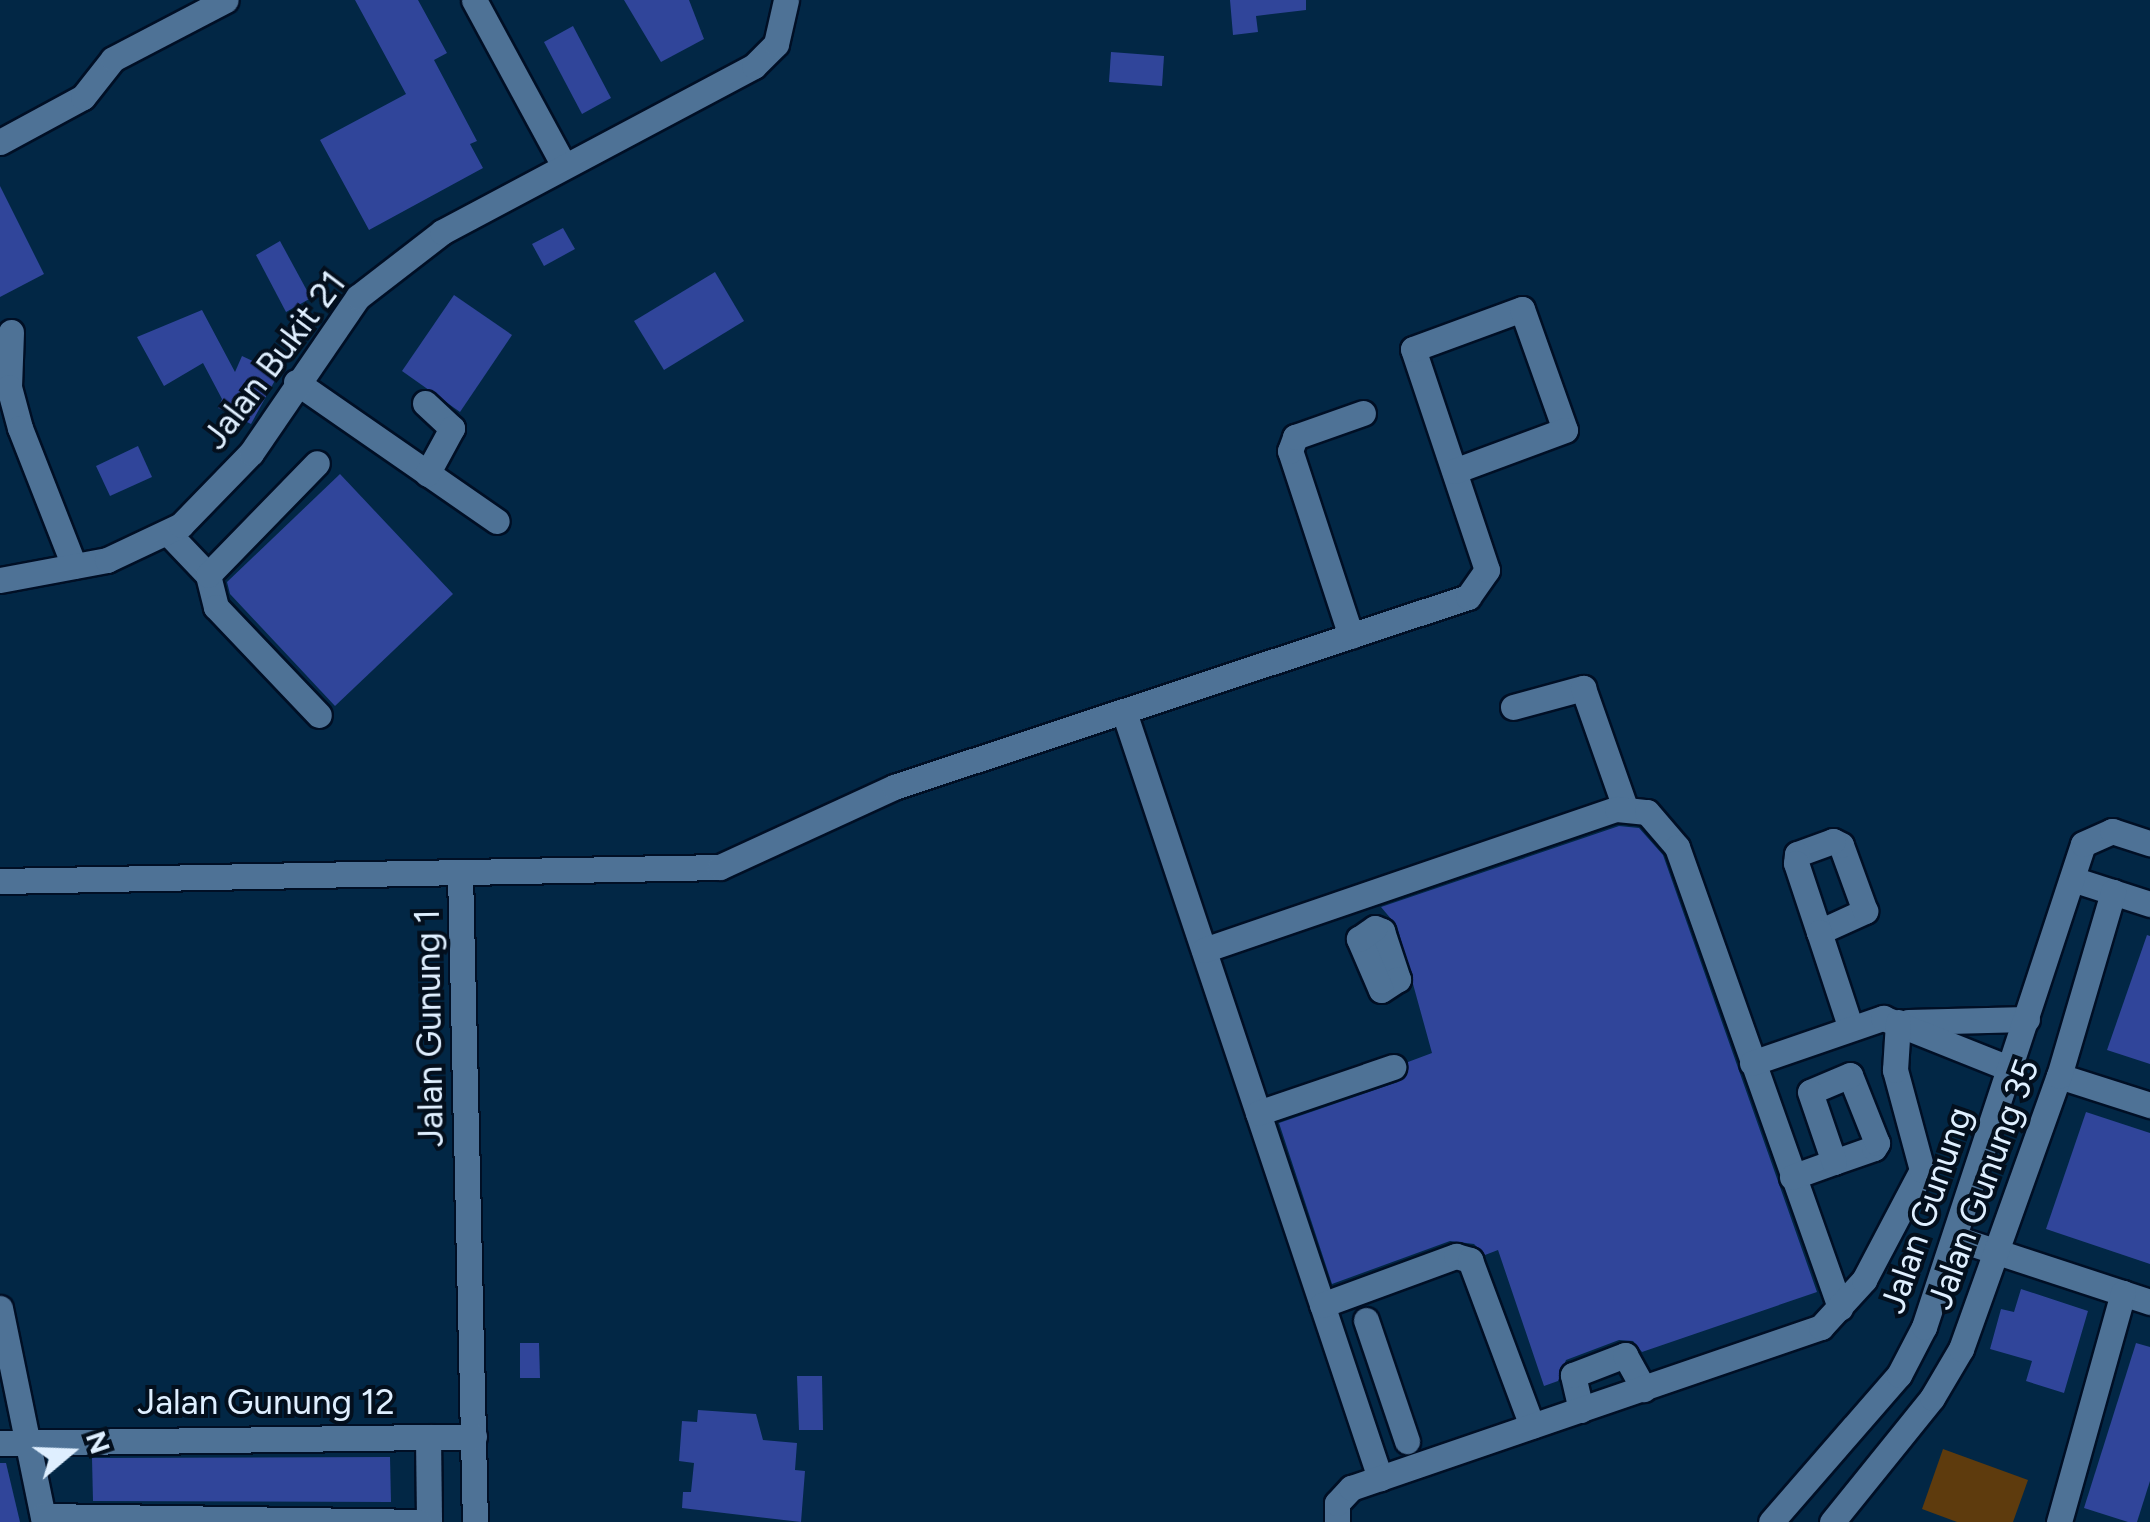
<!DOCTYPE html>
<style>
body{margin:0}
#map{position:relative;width:2150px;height:1522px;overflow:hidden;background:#022745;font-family:Figtree,sans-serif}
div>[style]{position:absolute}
.green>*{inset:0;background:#5e3b0d}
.building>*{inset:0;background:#30459a}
.roads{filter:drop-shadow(2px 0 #000f25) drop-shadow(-2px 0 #000f25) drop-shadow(0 2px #000f25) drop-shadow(0 -2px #000f25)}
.minor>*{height:25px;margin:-12.5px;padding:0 12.5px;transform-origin:12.5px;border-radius:12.5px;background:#4e7296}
span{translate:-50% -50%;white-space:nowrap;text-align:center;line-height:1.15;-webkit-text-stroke:8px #030f1d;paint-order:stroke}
.street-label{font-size:35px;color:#dfefff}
.north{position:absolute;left:20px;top:1402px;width:100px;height:100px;-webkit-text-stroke:8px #030f1d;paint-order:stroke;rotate:71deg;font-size:28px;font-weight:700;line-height:40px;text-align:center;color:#dfefff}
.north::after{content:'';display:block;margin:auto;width:35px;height:45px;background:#dfefff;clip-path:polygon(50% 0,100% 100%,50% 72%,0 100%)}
</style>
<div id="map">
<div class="green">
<i style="clip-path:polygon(1943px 1449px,2028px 1480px,2013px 1522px,1957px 1522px,1922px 1509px)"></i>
</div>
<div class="building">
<i style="clip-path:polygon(355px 0,418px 0,447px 53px,434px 60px,477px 141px,470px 144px,483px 168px,369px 230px,320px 140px,406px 94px)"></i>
<i style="clip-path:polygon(624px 0,689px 0,704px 39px,661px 62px)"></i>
<i style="clip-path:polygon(1230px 0,1306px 0,1306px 10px,1256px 16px,1258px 32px,1233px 35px)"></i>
<i style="clip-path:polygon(573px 26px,611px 98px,582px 114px,544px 42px)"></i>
<i style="clip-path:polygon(1111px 52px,1164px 56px,1162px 86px,1109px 82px)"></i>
<i style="clip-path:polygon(0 186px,44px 274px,0 297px)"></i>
<i style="clip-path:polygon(563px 228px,575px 249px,544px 266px,532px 244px)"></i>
<i style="clip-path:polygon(280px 241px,311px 298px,286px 312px,256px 255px)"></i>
<i style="clip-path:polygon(715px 272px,744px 321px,664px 370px,634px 321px)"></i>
<i style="clip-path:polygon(454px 295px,512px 335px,460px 412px,402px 371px)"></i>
<i style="clip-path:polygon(202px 310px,235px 372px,242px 356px,279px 373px,251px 424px,218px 408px,222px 399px,203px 363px,164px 386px,137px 337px)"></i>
<i style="clip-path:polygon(138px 446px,152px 477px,110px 496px,96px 466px)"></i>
<i style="clip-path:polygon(340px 474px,453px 594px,335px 706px,230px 594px,227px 582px)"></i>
<i style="clip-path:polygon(1619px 826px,1639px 828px,1663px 855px,1817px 1292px,1642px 1352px,1633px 1341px,1619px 1340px,1566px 1360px,1558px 1381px,1544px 1386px,1498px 1250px,1485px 1255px,1474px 1244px,1450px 1241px,1332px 1284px,1279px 1123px,1398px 1082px,1408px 1062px,1432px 1053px,1397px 926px,1381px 907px)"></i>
<i style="clip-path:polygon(2147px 935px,2150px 936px,2150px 1064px,2107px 1050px)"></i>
<i style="clip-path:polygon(2086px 1112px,2150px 1133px,2150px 1264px,2046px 1229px)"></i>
<i style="clip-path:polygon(2021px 1289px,2088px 1311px,2064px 1393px,2026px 1381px,2032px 1361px,1990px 1349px,2001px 1309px,2014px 1312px)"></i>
<i style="clip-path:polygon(520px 1343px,539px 1343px,540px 1378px,520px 1378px)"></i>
<i style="clip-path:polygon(2136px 1343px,2150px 1347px,2150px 1481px,2137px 1522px,2128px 1522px,2084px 1508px)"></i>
<i style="clip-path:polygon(797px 1376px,822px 1376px,823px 1430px,799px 1430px)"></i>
<i style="clip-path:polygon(698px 1410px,756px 1414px,763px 1440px,797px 1443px,795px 1470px,805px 1471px,801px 1522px,682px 1508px,683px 1492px,691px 1492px,694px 1463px,679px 1461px,682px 1421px,697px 1422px)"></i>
<i style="clip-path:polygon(390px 1457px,391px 1502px,93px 1501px,92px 1458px)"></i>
<i style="clip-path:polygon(0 1463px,6px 1463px,20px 1522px,0 1522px)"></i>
</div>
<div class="roads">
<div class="minor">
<i style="left:474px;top:0;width:187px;rotate:61.5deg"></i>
<i style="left:0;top:142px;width:94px;rotate:-28.5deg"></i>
<i style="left:83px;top:97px;width:48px;rotate:-51.7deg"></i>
<i style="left:113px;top:59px;width:127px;rotate:-27.6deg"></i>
<i style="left:11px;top:332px;width:55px;rotate:92.1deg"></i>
<i style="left:9px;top:387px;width:42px;rotate:75deg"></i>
<i style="left:20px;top:428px;width:148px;rotate:68.6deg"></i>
<i style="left:296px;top:382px;width:244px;rotate:34.7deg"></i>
<i style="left:425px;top:403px;width:37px;rotate:43deg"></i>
<i style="left:452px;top:428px;width:52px;rotate:118.5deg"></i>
<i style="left:168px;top:533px;width:58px;rotate:46.4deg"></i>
<i style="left:208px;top:575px;width:33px;rotate:76deg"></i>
<i style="left:216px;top:607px;width:149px;rotate:46.4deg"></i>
<i style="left:208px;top:575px;width:156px;rotate:-45.8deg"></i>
<i style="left:0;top:580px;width:109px;rotate:-10.6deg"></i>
<i style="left:107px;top:560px;width:82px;rotate:-25.3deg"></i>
<i style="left:181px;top:525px;width:100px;rotate:-45.8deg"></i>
<i style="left:251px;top:453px;width:189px;rotate:-55.6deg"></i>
<i style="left:358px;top:297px;width:106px;rotate:-37.7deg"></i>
<i style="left:442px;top:232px;width:353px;rotate:-28deg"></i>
<i style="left:754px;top:66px;width:31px;rotate:-45deg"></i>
<i style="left:776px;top:44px;width:45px;rotate:-77.2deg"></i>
<i style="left:1351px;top:636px;width:195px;rotate:-108.2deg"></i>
<i style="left:1290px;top:451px;width:15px;rotate:-70deg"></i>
<i style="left:1295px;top:437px;width:72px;rotate:-19.4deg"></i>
<i style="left:1513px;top:707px;width:73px;rotate:-15.2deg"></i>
<i style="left:1583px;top:688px;width:126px;rotate:70.6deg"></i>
<i style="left:1124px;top:712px;width:808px;rotate:71.52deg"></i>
<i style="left:460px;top:873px;width:649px;rotate:88.68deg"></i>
<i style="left:2072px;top:879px;width:82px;rotate:17.8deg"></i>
<i style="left:0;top:881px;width:720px;rotate:-1.11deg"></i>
<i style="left:720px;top:867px;width:192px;rotate:-24.7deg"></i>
<i style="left:894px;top:787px;width:605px;rotate:-18.32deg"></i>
<i style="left:1468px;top:597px;width:33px;rotate:-55deg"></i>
<i style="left:1487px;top:570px;width:233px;rotate:-108.5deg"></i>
<i style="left:1413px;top:349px;width:116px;rotate:-20.2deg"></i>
<i style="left:1522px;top:309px;width:128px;rotate:70.4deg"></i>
<i style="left:1565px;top:430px;width:118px;rotate:159.7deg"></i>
<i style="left:1375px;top:928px;width:8px;rotate:23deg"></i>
<i style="left:1382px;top:931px;width:51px;rotate:71.6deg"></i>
<i style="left:1398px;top:979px;width:20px;rotate:147deg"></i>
<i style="left:1381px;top:990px;width:56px;rotate:-113.3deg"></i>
<i style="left:1359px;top:939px;width:19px;rotate:-35deg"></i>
<i style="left:1819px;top:932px;width:51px;rotate:-24.5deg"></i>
<i style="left:1865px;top:911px;width:70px;rotate:-110deg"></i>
<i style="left:1841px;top:845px;width:9px;rotate:-153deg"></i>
<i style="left:1833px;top:841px;width:38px;rotate:160deg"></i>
<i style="left:1797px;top:854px;width:9px;rotate:96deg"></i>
<i style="left:1796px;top:863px;width:73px;rotate:71.6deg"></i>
<i style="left:1819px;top:932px;width:99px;rotate:71.7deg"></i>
<i style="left:1204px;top:950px;width:436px;rotate:-18.9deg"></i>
<i style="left:1617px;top:809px;width:30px;rotate:6deg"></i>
<i style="left:1647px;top:812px;width:46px;rotate:49.4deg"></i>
<i style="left:1677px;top:847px;width:489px;rotate:70.5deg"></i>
<i style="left:1908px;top:1022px;width:119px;rotate:-1.4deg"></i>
<i style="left:1752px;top:1063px;width:139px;rotate:-19deg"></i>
<i style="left:1883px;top:1018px;width:138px;rotate:21.7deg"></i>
<i style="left:2059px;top:1076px;width:96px;rotate:17.7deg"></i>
<i style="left:1258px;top:1113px;width:143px;rotate:-18.8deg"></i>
<i style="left:1792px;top:1177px;width:45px;rotate:-19.7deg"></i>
<i style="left:1834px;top:1162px;width:42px;rotate:-19.3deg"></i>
<i style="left:1874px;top:1148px;width:6px;rotate:-59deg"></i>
<i style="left:1877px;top:1143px;width:73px;rotate:-111.7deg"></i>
<i style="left:1850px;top:1075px;width:43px;rotate:157deg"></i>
<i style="left:1810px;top:1092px;width:74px;rotate:71.1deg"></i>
<i style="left:1958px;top:1239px;width:202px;rotate:18.2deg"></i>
<i style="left:1322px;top:1305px;width:143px;rotate:-20.1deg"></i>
<i style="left:1456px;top:1256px;width:15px;rotate:16deg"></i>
<i style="left:1470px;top:1260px;width:177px;rotate:69.5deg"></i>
<i style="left:0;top:1308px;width:218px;rotate:78.4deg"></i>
<i style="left:1366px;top:1320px;width:128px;rotate:71.3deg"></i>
<i style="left:1581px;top:1410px;width:36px;rotate:-103deg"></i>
<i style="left:1573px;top:1375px;width:56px;rotate:-21deg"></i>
<i style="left:1625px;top:1355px;width:39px;rotate:61deg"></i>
<i style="left:428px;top:1437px;width:85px;rotate:89.3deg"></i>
<i style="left:0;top:1443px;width:474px;rotate:-0.8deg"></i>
<i style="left:43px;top:1516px;width:375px;rotate:0.9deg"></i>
<i style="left:1337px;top:1522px;width:19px;rotate:-90deg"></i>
<i style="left:1337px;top:1503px;width:21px;rotate:-47deg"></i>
<i style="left:1351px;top:1488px;width:497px;rotate:-18.9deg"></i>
<i style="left:1821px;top:1327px;width:64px;rotate:-47.5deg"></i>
<i style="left:1864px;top:1280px;width:124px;rotate:-62.2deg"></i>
<i style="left:1922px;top:1170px;width:104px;rotate:-105.1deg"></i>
<i style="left:1895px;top:1070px;width:48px;rotate:-86.4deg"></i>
<i style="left:1771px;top:1522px;width:195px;rotate:-49deg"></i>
<i style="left:1899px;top:1375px;width:54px;rotate:-62.5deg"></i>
<i style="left:1924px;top:1327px;width:508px;rotate:-71.78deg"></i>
<i style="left:2083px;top:844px;width:32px;rotate:-24deg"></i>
<i style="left:2112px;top:831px;width:40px;rotate:18deg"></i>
<i style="left:1832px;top:1522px;width:159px;rotate:-51.1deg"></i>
<i style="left:1932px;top:1398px;width:57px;rotate:-59.4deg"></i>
<i style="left:1961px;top:1349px;width:290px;rotate:-70.3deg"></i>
<i style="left:2059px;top:1076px;width:192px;rotate:-73.6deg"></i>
<i style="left:2059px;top:1522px;width:238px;rotate:-74.4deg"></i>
</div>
</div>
<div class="street-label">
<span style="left:274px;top:360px;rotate:-53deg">Jalan Bukit 21</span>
<span style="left:429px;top:1028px;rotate:-91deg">Jalan Gunung 1</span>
<span style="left:1983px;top:1184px;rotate:-70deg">Jalan Gunung 35</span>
<span style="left:1926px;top:1210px;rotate:-71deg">Jalan Gunung</span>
<span style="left:266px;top:1402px">Jalan Gunung 12</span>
</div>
<div class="north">N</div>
</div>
